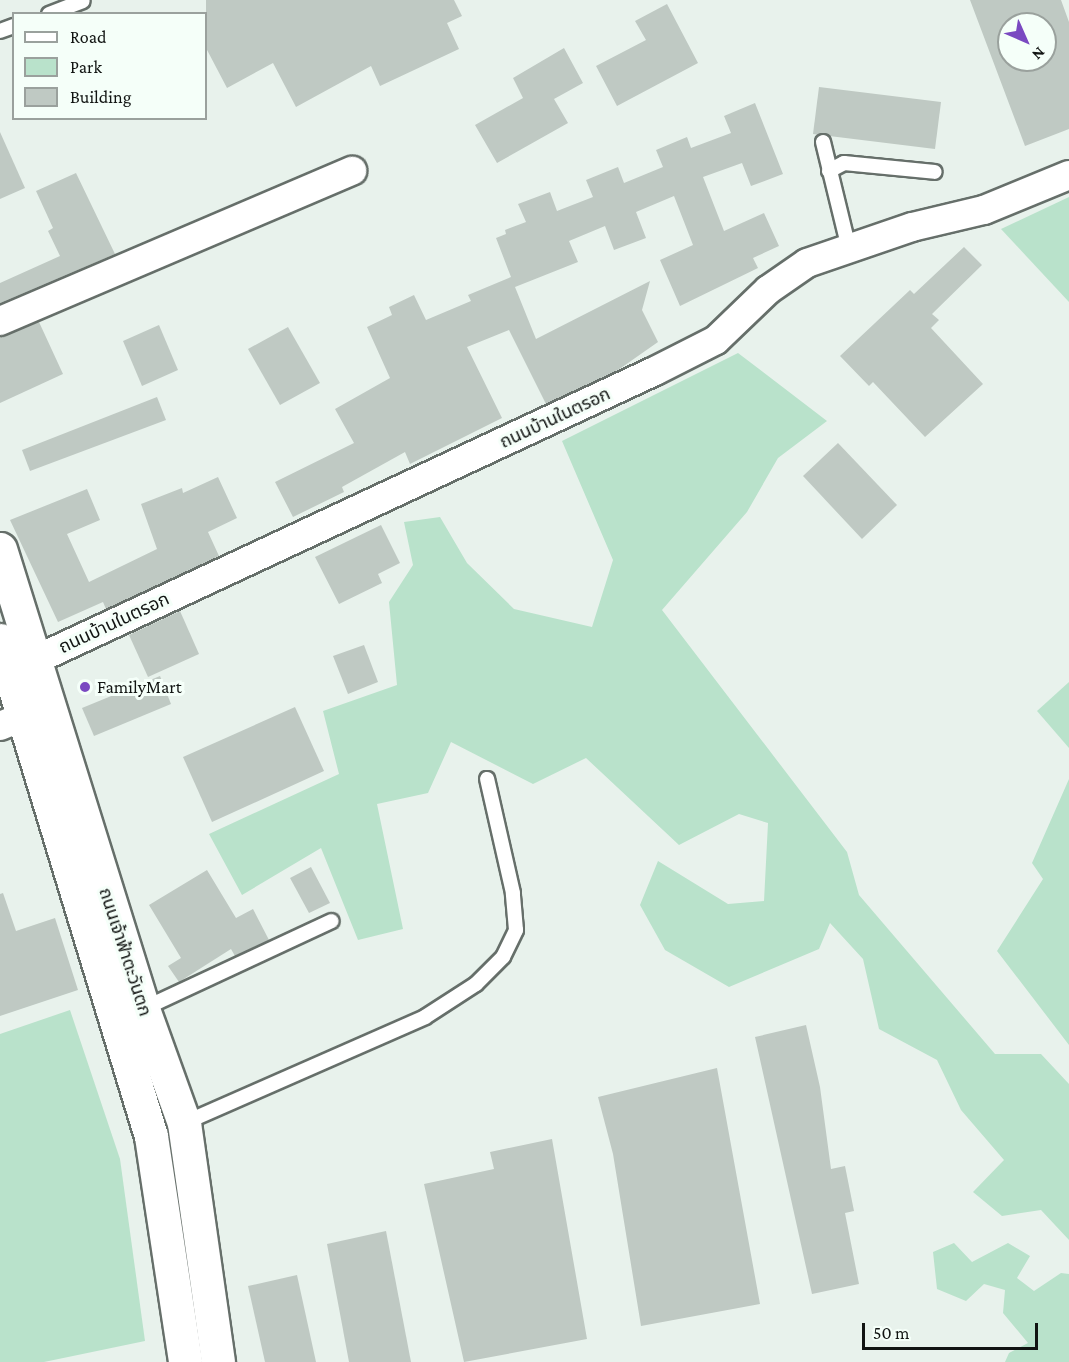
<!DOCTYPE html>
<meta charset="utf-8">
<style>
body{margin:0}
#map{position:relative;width:1069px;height:1362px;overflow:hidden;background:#e8f2ec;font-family:"Crimson Pro","Noto Sans Thai",serif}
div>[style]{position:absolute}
.green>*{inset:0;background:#b9e2cb}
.building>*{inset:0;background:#bfc9c3}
.roads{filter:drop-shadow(2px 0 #666f6a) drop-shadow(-2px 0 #666f6a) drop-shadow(0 2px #666f6a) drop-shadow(0 -2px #666f6a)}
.lane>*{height:14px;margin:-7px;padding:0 7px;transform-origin:7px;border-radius:7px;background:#fff}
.street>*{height:28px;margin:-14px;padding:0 14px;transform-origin:14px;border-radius:14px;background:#fff}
.secondary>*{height:33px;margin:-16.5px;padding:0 16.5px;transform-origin:16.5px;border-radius:16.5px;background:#fff}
.dots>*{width:16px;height:16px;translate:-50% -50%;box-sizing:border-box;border:3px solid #f5fff9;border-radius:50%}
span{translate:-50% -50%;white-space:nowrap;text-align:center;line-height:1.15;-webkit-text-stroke:6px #f5fff9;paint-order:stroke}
.street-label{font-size:18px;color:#111412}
.poi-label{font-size:18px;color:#111412}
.left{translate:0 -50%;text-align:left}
.legend{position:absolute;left:12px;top:12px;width:195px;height:108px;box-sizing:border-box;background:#f5fff9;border:2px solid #9aa19d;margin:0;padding:8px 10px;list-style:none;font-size:18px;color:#111412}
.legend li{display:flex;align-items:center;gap:12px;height:30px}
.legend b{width:30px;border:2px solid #9aa19d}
.north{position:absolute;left:997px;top:12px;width:60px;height:60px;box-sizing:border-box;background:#f5fff9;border:2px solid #9aa19d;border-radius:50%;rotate:135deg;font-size:16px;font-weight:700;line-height:24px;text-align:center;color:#111412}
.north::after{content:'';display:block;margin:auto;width:21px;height:27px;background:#7a49c1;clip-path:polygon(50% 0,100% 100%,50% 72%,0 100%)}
.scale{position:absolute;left:862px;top:1323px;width:176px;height:27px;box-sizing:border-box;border:3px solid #111412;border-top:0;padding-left:8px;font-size:18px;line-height:21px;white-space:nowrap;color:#111412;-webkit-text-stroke:4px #f5fff9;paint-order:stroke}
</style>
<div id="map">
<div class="green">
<i style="clip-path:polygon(1069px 197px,1069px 302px,1001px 229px)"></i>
<i style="clip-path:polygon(738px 353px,827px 421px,778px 458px,747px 512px,662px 610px,847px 852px,859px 895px,995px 1054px,1041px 1054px,1069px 1084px,1069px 1240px,1041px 1210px,1002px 1216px,973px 1192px,1004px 1160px,961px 1110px,937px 1060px,879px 1029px,863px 959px,830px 923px,819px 949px,729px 987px,665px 950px,640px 905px,658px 861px,728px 904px,764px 901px,768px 823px,739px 814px,679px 845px,586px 758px,533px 784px,451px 742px,428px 793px,377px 804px,403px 929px,358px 940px,321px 848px,242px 895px,209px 834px,339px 774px,323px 711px,397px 685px,389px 602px,413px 565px,404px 522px,440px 517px,467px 563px,514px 609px,592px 627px,613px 560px,562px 441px)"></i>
<i style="clip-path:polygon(1069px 682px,1069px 748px,1037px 711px)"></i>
<i style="clip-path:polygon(1069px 779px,1069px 1045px,997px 951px,1043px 879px,1032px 863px)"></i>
<i style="clip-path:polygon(70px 1010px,120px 1159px,145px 1341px,44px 1362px,0 1362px,0 1034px)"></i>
<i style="clip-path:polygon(954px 1243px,972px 1262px,1008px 1243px,1030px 1256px,1017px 1278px,1034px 1291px,1061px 1273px,1069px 1274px,1069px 1362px,1005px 1362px,1009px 1353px,1028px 1343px,1003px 1313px,1005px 1290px,984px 1284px,966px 1301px,937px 1289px,933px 1252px)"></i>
</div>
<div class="building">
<i style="clip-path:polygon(206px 0,454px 0,462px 16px,447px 23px,459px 49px,380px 86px,371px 66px,296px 107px,273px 63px,227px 88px,206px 48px)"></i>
<i style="clip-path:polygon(evenodd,970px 0,1061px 0,1069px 22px,1069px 129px,1025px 146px,970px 0,1009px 24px,1045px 24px,1045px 60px,1009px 60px,1009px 24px)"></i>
<i style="clip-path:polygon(667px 4px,698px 63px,617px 106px,596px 66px,646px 40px,635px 21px)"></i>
<i style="clip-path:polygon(564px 48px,583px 83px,554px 99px,568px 123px,497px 163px,475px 125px,523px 98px,513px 78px)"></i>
<i style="clip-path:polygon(819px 87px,941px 102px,935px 149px,813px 134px)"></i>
<i style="clip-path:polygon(755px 103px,783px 174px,751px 186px,742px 163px,703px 177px,724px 231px,764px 213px,779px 246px,753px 258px,758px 268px,680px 306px,660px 260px,693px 245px,674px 196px,636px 212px,646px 238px,614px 250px,605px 226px,569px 241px,578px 262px,515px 287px,536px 339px,650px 281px,642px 310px,658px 342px,618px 370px,546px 404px,509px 330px,467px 347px,502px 418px,410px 464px,405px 452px,342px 487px,344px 492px,293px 517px,275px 482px,354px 443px,335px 409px,390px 378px,367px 327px,392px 315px,389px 307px,414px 295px,426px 320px,471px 301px,468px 295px,511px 277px,496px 238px,506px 234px,505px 230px,526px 222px,518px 204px,550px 192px,557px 211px,593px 197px,586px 180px,618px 167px,624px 183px,663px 167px,656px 150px,687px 137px,691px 148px,731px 133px,724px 116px)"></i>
<i style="clip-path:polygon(0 132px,25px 188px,0 199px)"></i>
<i style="clip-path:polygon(76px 173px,115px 254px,0 303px,0 283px,60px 256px,48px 231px,53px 228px,36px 191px)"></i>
<i style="clip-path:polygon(964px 247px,982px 265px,932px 314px,939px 320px,931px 328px,983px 384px,925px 437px,873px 382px,869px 386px,840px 356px,910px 290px,914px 294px)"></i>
<i style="clip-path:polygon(39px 322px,63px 374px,0 403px,0 337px)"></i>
<i style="clip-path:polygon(159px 325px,178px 370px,142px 386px,123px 341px)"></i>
<i style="clip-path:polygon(288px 327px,320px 383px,280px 405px,248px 349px)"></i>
<i style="clip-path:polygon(157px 397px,166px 420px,30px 471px,22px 450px)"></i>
<i style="clip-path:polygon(838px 443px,897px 505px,862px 539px,803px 476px)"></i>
<i style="clip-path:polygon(218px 477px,237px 518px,208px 532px,219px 556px,106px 609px,103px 602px,58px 622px,10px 520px,87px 489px,100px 520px,67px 534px,89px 582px,157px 549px,141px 504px,182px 488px,183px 493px)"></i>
<i style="clip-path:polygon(381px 525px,400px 563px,378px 574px,382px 583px,339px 604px,315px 557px)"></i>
<i style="clip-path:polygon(180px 611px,199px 654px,148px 677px,129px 635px)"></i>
<i style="clip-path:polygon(364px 645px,378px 682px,348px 694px,333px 656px)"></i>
<i style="clip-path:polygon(160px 676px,171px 704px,94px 736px,82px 708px)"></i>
<i style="clip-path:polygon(295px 707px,324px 771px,212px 822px,183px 757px)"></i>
<i style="clip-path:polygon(311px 867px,330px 903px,309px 913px,290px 878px)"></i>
<i style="clip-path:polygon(207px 870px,236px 918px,253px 909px,269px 940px,235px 956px,231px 949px,179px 982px,168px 966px,181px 958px,149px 905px)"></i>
<i style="clip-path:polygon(3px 893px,16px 931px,55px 918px,78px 990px,0 1016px,0 894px)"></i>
<i style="clip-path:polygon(806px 1025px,820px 1087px,831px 1169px,845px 1166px,854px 1211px,845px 1213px,859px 1284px,812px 1294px,755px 1037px)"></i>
<i style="clip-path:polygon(717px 1068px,760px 1304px,641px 1326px,613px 1154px,598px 1097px)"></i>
<i style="clip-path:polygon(552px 1139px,587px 1339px,464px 1362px,424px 1184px,494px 1169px,490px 1152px)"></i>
<i style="clip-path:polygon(386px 1231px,411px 1362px,349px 1362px,327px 1244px)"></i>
<i style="clip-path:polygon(297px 1275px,316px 1362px,265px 1362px,248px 1286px)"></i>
</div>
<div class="roads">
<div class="lane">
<i style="left:49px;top:14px;width:36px;rotate:-21deg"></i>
<i style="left:0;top:31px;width:15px;rotate:-20deg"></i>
<i style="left:823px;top:142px;width:110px;rotate:76.3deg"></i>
<i style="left:829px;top:171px;width:17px;rotate:-28deg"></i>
<i style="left:844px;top:163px;width:91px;rotate:5.6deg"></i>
<i style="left:143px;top:1009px;width:208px;rotate:-25deg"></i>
<i style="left:184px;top:1123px;width:263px;rotate:-23.7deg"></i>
<i style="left:425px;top:1017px;width:61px;rotate:-32.9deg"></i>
<i style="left:476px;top:984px;width:38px;rotate:-45deg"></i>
<i style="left:503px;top:957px;width:30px;rotate:-64deg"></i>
<i style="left:516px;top:930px;width:37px;rotate:-95deg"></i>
<i style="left:513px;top:893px;width:117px;rotate:-102.8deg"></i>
</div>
<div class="street">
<i style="left:0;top:321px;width:383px;rotate:-23.1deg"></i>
<i style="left:33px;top:661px;width:686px;rotate:-25deg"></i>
<i style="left:655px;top:371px;width:68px;rotate:-26.9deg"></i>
<i style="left:716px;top:340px;width:72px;rotate:-43.9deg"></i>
<i style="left:768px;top:290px;width:47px;rotate:-34.7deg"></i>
<i style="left:807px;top:263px;width:111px;rotate:-18.9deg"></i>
<i style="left:912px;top:227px;width:74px;rotate:-13.3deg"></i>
<i style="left:984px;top:210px;width:92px;rotate:-22.4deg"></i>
<i style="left:0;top:726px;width:27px;rotate:-22deg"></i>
</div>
<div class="secondary">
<i style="left:0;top:549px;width:482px;rotate:72.7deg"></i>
<i style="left:143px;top:1009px;width:121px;rotate:70.2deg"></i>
<i style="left:184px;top:1123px;width:241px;rotate:81.9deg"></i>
<i style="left:0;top:640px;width:518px;rotate:73.07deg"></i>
<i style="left:151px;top:1136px;width:229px;rotate:81.4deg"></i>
</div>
</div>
<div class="dots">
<i style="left:85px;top:687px;background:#7a49c1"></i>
</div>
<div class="street-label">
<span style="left:555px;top:418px;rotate:-25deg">ถนนบ้านในตรอก</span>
<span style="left:114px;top:623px;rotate:-25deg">ถนนบ้านในตรอก</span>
<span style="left:125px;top:952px;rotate:72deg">ถนนเจ้าฟ้าตะวันตก</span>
</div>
<div class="poi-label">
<span class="left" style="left:97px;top:687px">FamilyMart</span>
</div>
<ul class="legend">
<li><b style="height:8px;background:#fff"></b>Road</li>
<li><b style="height:16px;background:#b9e2cb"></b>Park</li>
<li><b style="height:16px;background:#bfc9c3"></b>Building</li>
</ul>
<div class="north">N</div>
<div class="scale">50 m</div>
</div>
